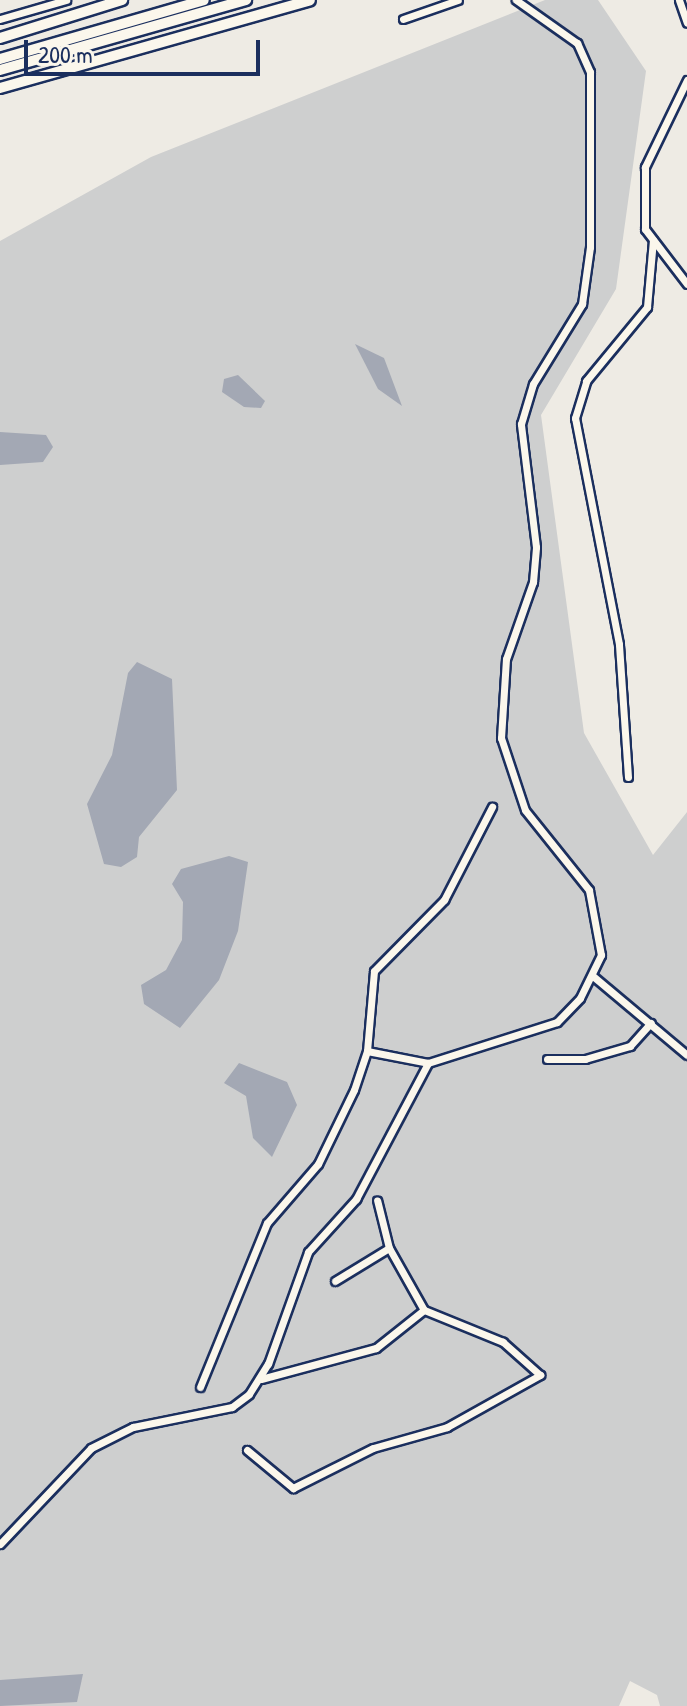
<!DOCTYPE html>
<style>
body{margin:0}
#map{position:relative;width:687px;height:1706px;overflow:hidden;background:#eeebe4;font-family:"Patrick Hand",sans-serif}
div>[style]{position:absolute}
.green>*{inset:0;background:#cecfcf}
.water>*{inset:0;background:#a3a8b4}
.roads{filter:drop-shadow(2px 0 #1b2f5e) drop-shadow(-2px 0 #1b2f5e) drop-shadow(0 2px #1b2f5e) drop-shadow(0 -2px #1b2f5e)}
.minor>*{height:7px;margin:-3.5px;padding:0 3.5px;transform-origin:3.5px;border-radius:3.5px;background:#fbf7ec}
.primary>*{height:10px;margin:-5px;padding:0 5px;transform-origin:5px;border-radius:5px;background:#fbf7ec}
span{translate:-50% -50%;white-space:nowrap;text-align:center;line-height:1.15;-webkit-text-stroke:7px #fbf7ec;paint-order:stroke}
.scale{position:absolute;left:24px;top:40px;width:236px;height:36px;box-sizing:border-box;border:4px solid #1b2f5e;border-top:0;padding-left:10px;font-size:24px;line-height:28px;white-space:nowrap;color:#1b2f5e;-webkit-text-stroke:6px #fbf7ec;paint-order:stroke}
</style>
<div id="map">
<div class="green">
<i style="clip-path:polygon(545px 0,598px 0,646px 71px,616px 289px,541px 415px,584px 733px,653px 855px,687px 812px,687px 1706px,660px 1706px,657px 1695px,630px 1681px,619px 1706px,0 1706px,0 241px,151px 157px)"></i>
</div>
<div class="water">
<i style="clip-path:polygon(355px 344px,384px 358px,402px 406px,378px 389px)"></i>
<i style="clip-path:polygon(238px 375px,265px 401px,261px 408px,244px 407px,222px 392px,224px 379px)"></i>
<i style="clip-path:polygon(0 432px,46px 435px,53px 447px,43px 462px,0 465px)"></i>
<i style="clip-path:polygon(137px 662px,172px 679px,177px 790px,139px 837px,137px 857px,121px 867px,104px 864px,87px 804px,112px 755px,128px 673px)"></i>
<i style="clip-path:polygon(229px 856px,248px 862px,238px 931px,219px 980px,180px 1028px,144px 1004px,141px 985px,166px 970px,182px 940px,183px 902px,172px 884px,181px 869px)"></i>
<i style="clip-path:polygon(239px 1063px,287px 1082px,297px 1105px,272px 1157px,253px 1138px,246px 1096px,224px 1083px)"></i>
<i style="clip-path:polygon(83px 1674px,77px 1702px,0 1706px,0 1680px)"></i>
</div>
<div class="roads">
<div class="minor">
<i style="left:679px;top:0;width:24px;rotate:71deg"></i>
<i style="left:0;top:19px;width:69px;rotate:-16.1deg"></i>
<i style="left:403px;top:19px;width:58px;rotate:-19.1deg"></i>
<i style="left:687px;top:80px;width:97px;rotate:115.8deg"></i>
<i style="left:645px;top:167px;width:62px;rotate:90deg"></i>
<i style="left:645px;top:229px;width:69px;rotate:52.6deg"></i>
<i style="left:628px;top:777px;width:133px;rotate:-93.9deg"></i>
<i style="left:619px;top:644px;width:230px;rotate:-101deg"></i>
<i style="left:575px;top:418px;width:39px;rotate:-73deg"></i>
<i style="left:586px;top:381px;width:96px;rotate:-50.5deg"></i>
<i style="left:647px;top:307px;width:67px;rotate:-84.9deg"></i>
<i style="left:594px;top:977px;width:121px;rotate:40deg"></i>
<i style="left:367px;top:1051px;width:62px;rotate:11.1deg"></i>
<i style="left:547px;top:1059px;width:38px"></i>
<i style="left:585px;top:1059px;width:47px;rotate:-16.1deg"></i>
<i style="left:630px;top:1046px;width:31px;rotate:-48deg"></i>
<i style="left:335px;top:1281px;width:63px;rotate:-31.4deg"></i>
<i style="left:261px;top:1379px;width:119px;rotate:-15.1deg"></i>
<i style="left:376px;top:1348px;width:61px;rotate:-38.4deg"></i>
<i style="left:200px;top:1387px;width:177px;rotate:-67.8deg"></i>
<i style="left:267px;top:1223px;width:78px;rotate:-49.2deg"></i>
<i style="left:318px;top:1164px;width:82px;rotate:-64.1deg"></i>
<i style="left:354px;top:1090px;width:41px;rotate:-71.6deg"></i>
<i style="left:367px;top:1051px;width:80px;rotate:-85deg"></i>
<i style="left:374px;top:971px;width:100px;rotate:-45.4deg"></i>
<i style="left:444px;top:900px;width:105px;rotate:-62.7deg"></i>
<i style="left:247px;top:1450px;width:60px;rotate:39.6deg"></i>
<i style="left:293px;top:1488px;width:89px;rotate:-26.6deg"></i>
<i style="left:373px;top:1448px;width:77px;rotate:-15.8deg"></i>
<i style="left:447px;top:1427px;width:107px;rotate:-29.2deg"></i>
<i style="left:540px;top:1375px;width:50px;rotate:-138.3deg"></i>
<i style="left:503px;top:1342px;width:85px;rotate:-157.9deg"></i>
<i style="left:424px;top:1310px;width:71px;rotate:-119.4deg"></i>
<i style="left:389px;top:1248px;width:49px;rotate:-104deg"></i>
<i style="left:0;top:1544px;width:132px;rotate:-46.5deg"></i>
<i style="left:91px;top:1448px;width:47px;rotate:-26.6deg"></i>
<i style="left:133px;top:1427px;width:101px;rotate:-11.4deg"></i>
<i style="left:232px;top:1407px;width:21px;rotate:-37deg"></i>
<i style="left:249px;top:1394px;width:36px;rotate:-58deg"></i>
<i style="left:268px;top:1364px;width:119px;rotate:-70.3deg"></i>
<i style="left:308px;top:1252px;width:72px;rotate:-47.8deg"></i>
<i style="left:356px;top:1199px;width:154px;rotate:-62.1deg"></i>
<i style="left:428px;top:1063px;width:135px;rotate:-17.6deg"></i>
<i style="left:557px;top:1022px;width:33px;rotate:-46deg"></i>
<i style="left:580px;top:998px;width:48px;rotate:-64deg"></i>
<i style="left:601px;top:955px;width:66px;rotate:-100.5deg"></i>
<i style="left:589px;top:890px;width:102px;rotate:-128.7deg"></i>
<i style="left:525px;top:810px;width:76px;rotate:-108.4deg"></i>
<i style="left:501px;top:738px;width:79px;rotate:-86.4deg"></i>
<i style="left:506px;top:659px;width:82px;rotate:-70.7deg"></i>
<i style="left:533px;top:582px;width:35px;rotate:-85deg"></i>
<i style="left:536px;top:547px;width:124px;rotate:-97deg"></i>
<i style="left:521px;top:424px;width:42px;rotate:-73.3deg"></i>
<i style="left:533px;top:384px;width:94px;rotate:-58.5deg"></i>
<i style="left:582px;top:304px;width:58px;rotate:-82deg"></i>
<i style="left:590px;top:247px;width:175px;rotate:-90deg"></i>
<i style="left:590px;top:72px;width:32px;rotate:-114deg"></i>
<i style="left:577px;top:43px;width:75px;rotate:-144.8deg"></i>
</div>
<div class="primary">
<i style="left:0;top:38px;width:128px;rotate:-17.3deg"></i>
<i style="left:0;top:59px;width:212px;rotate:-16.1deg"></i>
<i style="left:0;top:70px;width:256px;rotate:-15.9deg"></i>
<i style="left:0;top:88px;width:322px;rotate:-15.8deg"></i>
</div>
</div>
<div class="scale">200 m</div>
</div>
